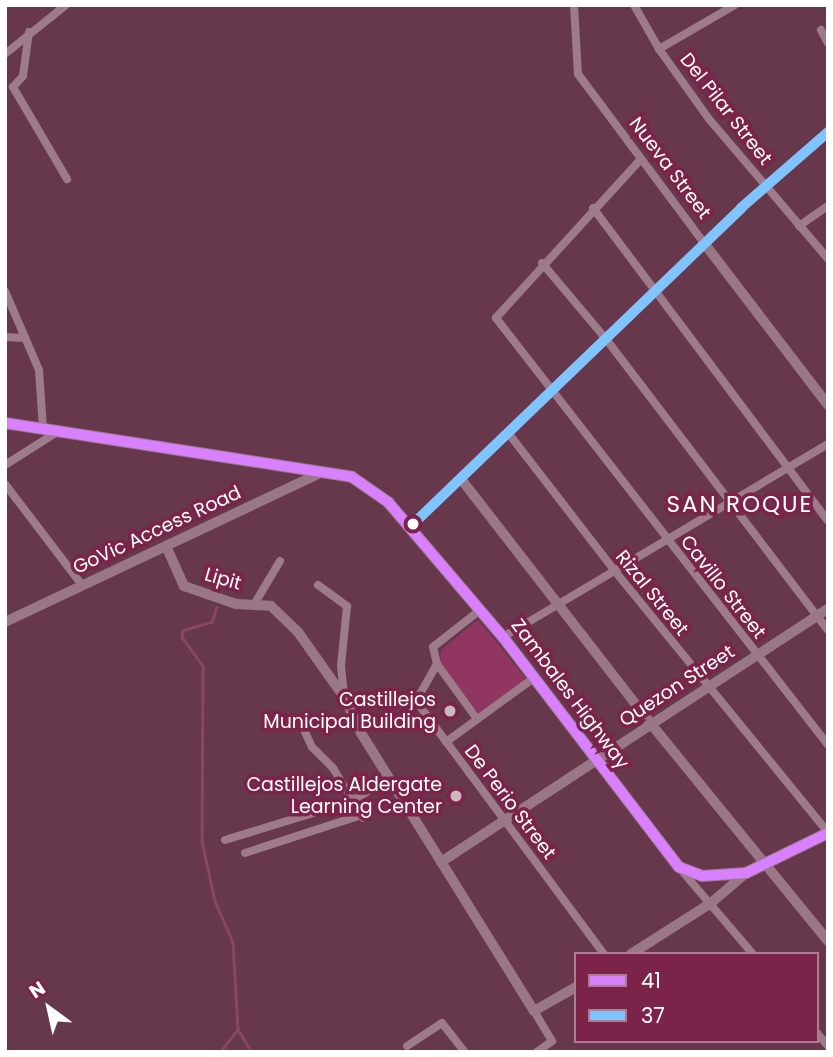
<!DOCTYPE html>
<style>
body{margin:0}
#map{position:relative;width:833px;height:1057px;overflow:hidden;background:#67374c;font-family:Poppins,sans-serif}
div>[style]{position:absolute}
.green>*{inset:0;background:#913660}
.stream>*{height:2.5px;margin:-1.25px;padding:0 1.25px;transform-origin:1.25px;border-radius:1.25px;background:#874763}
.street>*{height:8px;margin:-4px;padding:0 4px;transform-origin:4px;border-radius:4px;background:#9e7b8b}
.secondary>*{height:10px;margin:-5px;padding:0 5px;transform-origin:5px;border-radius:5px;background:#9a7787}
.primary>*{height:12px;margin:-6px;padding:0 6px;transform-origin:6px;border-radius:6px;background:#9d7a88}
.bus-1>*{height:10px;margin:-5px;padding:0 5px;transform-origin:5px;border-radius:5px;background:#d880ff}
.bus-2>*{height:10px;margin:-5px;padding:0 5px;transform-origin:5px;border-radius:5px;background:#80c4ff}
.dots>*{width:19px;height:19px;translate:-50% -50%;box-sizing:border-box;border:4px solid #7b2349;border-radius:50%}
span{translate:-50% -50%;white-space:nowrap;text-align:center;line-height:1.15;-webkit-text-stroke:7px #7b2349;paint-order:stroke}
.street-label{font-size:19px;color:#fff}
.poi-label{font-size:19px;color:#fff}
.right{translate:-100% -50%;text-align:right}
.quarter-label{font-size:23px;color:#fff;letter-spacing:2px}
.frame{position:absolute;inset:0;border:7px solid #fff;pointer-events:none}
.legend{position:absolute;left:574px;top:952px;width:245px;height:91px;box-sizing:border-box;background:#7b2349;border:2px solid #b07b92;margin:0;padding:9px 12px;list-style:none;font-size:21px;color:#fff}
.legend li{display:flex;align-items:center;gap:14px;height:35px}
.legend b{width:35px;border:2px solid #b07b92}
.north{position:absolute;left:14px;top:973px;width:70px;height:70px;-webkit-text-stroke:5px #7b2349;paint-order:stroke;rotate:327deg;font-size:19px;font-weight:700;line-height:28px;text-align:center;color:#fff}
.north::after{content:'';display:block;margin:auto;width:24px;height:32px;background:#fff;clip-path:polygon(50% 0,100% 100%,50% 72%,0 100%)}
</style>
<div id="map">
<div class="green">
<i style="clip-path:polygon(478px 620px,527px 680px,480px 715px,440px 663px,441px 650px)"></i>
</div>
<div class="stream">
<i style="left:217px;top:607px;width:16px;rotate:108deg"></i>
<i style="left:212px;top:622px;width:30px;rotate:163deg"></i>
<i style="left:183px;top:631px;width:6px;rotate:99deg"></i>
<i style="left:182px;top:637px;width:36px;rotate:54deg"></i>
<i style="left:203px;top:666px;width:175px;rotate:90.3deg"></i>
<i style="left:202px;top:841px;width:61px;rotate:77.8deg"></i>
<i style="left:215px;top:901px;width:45px;rotate:66.3deg"></i>
<i style="left:233px;top:942px;width:87px;rotate:86.7deg"></i>
<i style="left:238px;top:1029px;width:27px;rotate:59deg"></i>
<i style="left:220px;top:1052px;width:29px;rotate:-52deg"></i>
</div>
<div class="street">
<i style="left:574px;top:5px;width:69px;rotate:86.7deg"></i>
<i style="left:578px;top:74px;width:211px;rotate:53.3deg"></i>
<i style="left:634px;top:5px;width:51px;rotate:60.4deg"></i>
<i style="left:659px;top:49px;width:86px;rotate:54.5deg"></i>
<i style="left:709px;top:119px;width:184px;rotate:49.6deg"></i>
<i style="left:821px;top:30px;width:15px;rotate:62deg"></i>
<i style="left:29px;top:32px;width:44px;rotate:97.8deg"></i>
<i style="left:23px;top:76px;width:15px;rotate:132deg"></i>
<i style="left:13px;top:87px;width:107px;rotate:59.6deg"></i>
<i style="left:659px;top:49px;width:88px;rotate:-30.1deg"></i>
<i style="left:5px;top:54px;width:78px;rotate:-38.8deg"></i>
<i style="left:641px;top:159px;width:215px;rotate:132.4deg"></i>
<i style="left:496px;top:318px;width:541px;rotate:52.13deg"></i>
<i style="left:593px;top:208px;width:391px;rotate:53.1deg"></i>
<i style="left:799px;top:226px;width:35px;rotate:-35deg"></i>
<i style="left:542px;top:263px;width:99px;rotate:49.9deg"></i>
<i style="left:606px;top:339px;width:366px;rotate:52.7deg"></i>
<i style="left:5px;top:291px;width:86px;rotate:66.7deg"></i>
<i style="left:39px;top:370px;width:59px;rotate:86.1deg"></i>
<i style="left:5px;top:337px;width:20px;rotate:3deg"></i>
<i style="left:509px;top:434px;width:172px;rotate:52.3deg"></i>
<i style="left:614px;top:570px;width:338px;rotate:50.8deg"></i>
<i style="left:5px;top:465px;width:62px;rotate:-32.4deg"></i>
<i style="left:5px;top:484px;width:127px;rotate:52.7deg"></i>
<i style="left:318px;top:585px;width:36px;rotate:36deg"></i>
<i style="left:347px;top:606px;width:60px;rotate:95.7deg"></i>
<i style="left:341px;top:666px;width:31px;rotate:84deg"></i>
<i style="left:255px;top:603px;width:49px;rotate:-59.2deg"></i>
<i style="left:503px;top:637px;width:378px;rotate:-30.7deg"></i>
<i style="left:437px;top:664px;width:43px;rotate:119.6deg"></i>
<i style="left:416px;top:701px;width:315px;rotate:53.4deg"></i>
<i style="left:477px;top:719px;width:68px;rotate:-126deg"></i>
<i style="left:437px;top:664px;width:17px;rotate:-103deg"></i>
<i style="left:433px;top:647px;width:60px;rotate:-38.2deg"></i>
<i style="left:305px;top:732px;width:17px;rotate:65deg"></i>
<i style="left:312px;top:747px;width:30px;rotate:45deg"></i>
<i style="left:333px;top:768px;width:58px;rotate:59deg"></i>
<i style="left:446px;top:742px;width:110px;rotate:-36.1deg"></i>
<i style="left:225px;top:840px;width:133px;rotate:-17.1deg"></i>
<i style="left:352px;top:801px;width:44px;rotate:-31.9deg"></i>
<i style="left:245px;top:853px;width:122px;rotate:-18.1deg"></i>
<i style="left:682px;top:871px;width:109px;rotate:49.5deg"></i>
<i style="left:534px;top:1011px;width:35px;rotate:59deg"></i>
<i style="left:552px;top:1041px;width:19px;rotate:144deg"></i>
<i style="left:817px;top:1033px;width:17px;rotate:50deg"></i>
<i style="left:407px;top:1046px;width:42px;rotate:-33.3deg"></i>
<i style="left:442px;top:1023px;width:37px;rotate:52deg"></i>
</div>
<div class="secondary">
<i style="left:704px;top:243px;width:204px;rotate:52.6deg"></i>
<i style="left:461px;top:479px;width:310px;rotate:52.2deg"></i>
<i style="left:651px;top:724px;width:280px;rotate:50.8deg"></i>
<i style="left:410px;top:527px;width:460px;rotate:-43.9deg"></i>
<i style="left:741px;top:208px;width:116px;rotate:-41.1deg"></i>
<i style="left:166px;top:546px;width:44px;rotate:65.8deg"></i>
<i style="left:184px;top:586px;width:55px;rotate:19.1deg"></i>
<i style="left:236px;top:604px;width:35px;rotate:3deg"></i>
<i style="left:271px;top:606px;width:37px;rotate:44deg"></i>
<i style="left:298px;top:632px;width:80px;rotate:54.7deg"></i>
<i style="left:344px;top:697px;width:40px;rotate:65deg"></i>
<i style="left:361px;top:733px;width:327px;rotate:58.1deg"></i>
<i style="left:534px;top:1011px;width:48px;rotate:-29.7deg"></i>
<i style="left:5px;top:622px;width:351px;rotate:-25.3deg"></i>
<i style="left:441px;top:862px;width:462px;rotate:-33.2deg"></i>
<i style="left:631px;top:954px;width:95px;rotate:-32.5deg"></i>
<i style="left:711px;top:903px;width:46px;rotate:-40.6deg"></i>
</div>
<div class="primary">
<i style="left:5px;top:423px;width:351px;rotate:8.8deg"></i>
<i style="left:352px;top:477px;width:44px;rotate:34.8deg"></i>
<i style="left:388px;top:502px;width:177px;rotate:49.6deg"></i>
<i style="left:503px;top:637px;width:290px;rotate:52.6deg"></i>
<i style="left:679px;top:867px;width:25px;rotate:21deg"></i>
<i style="left:702px;top:876px;width:44px;rotate:-3.9deg"></i>
<i style="left:746px;top:873px;width:91px;rotate:-26deg"></i>
</div>
<div class="bus-1">
<i style="left:5px;top:423px;width:351px;rotate:8.8deg"></i>
<i style="left:352px;top:477px;width:44px;rotate:34.8deg"></i>
<i style="left:388px;top:502px;width:177px;rotate:49.6deg"></i>
<i style="left:503px;top:637px;width:290px;rotate:52.6deg"></i>
<i style="left:679px;top:867px;width:25px;rotate:21deg"></i>
<i style="left:702px;top:876px;width:44px;rotate:-3.9deg"></i>
<i style="left:746px;top:873px;width:91px;rotate:-26deg"></i>
</div>
<div class="bus-2">
<i style="left:410px;top:527px;width:460px;rotate:-43.9deg"></i>
<i style="left:741px;top:208px;width:116px;rotate:-41.1deg"></i>
</div>
<div class="dots">
<i style="left:413px;top:524px;background:#fff"></i>
<i style="left:450px;top:711px;background:#cab9c0"></i>
<i style="left:456px;top:796px;background:#cab9c0"></i>
</div>
<div class="street-label">
<span style="left:726px;top:109px;rotate:52deg">Del Pilar Street</span>
<span style="left:670px;top:168px;rotate:53deg">Nueva Street</span>
<span style="left:157px;top:530px;rotate:-25deg">GoVic Access Road</span>
<span style="left:223px;top:579px;rotate:16deg">Lipit</span>
<span style="left:723px;top:587px;rotate:52deg">Cavillo Street</span>
<span style="left:652px;top:593px;rotate:51deg">Rizal Street</span>
<span style="left:677px;top:686px;rotate:-33deg">Quezon Street</span>
<span style="left:570px;top:694px;rotate:53deg">Zambales Highway</span>
<span style="left:510px;top:802px;rotate:53deg">De Perio Street</span>
</div>
<div class="poi-label">
<span class="right" style="left:436px;top:711px">Castillejos<br>Municipal Building</span>
<span class="right" style="left:442px;top:796px">Castillejos Aldergate<br>Learning Center</span>
</div>
<div class="quarter-label">
<span style="left:740px;top:504px">SAN ROQUE</span>
</div>
<div class="frame"></div>
<ul class="legend">
<li><b style="height:9px;background:#d880ff"></b>41</li>
<li><b style="height:9px;background:#80c4ff"></b>37</li>
</ul>
<div class="north">N</div>
</div>
